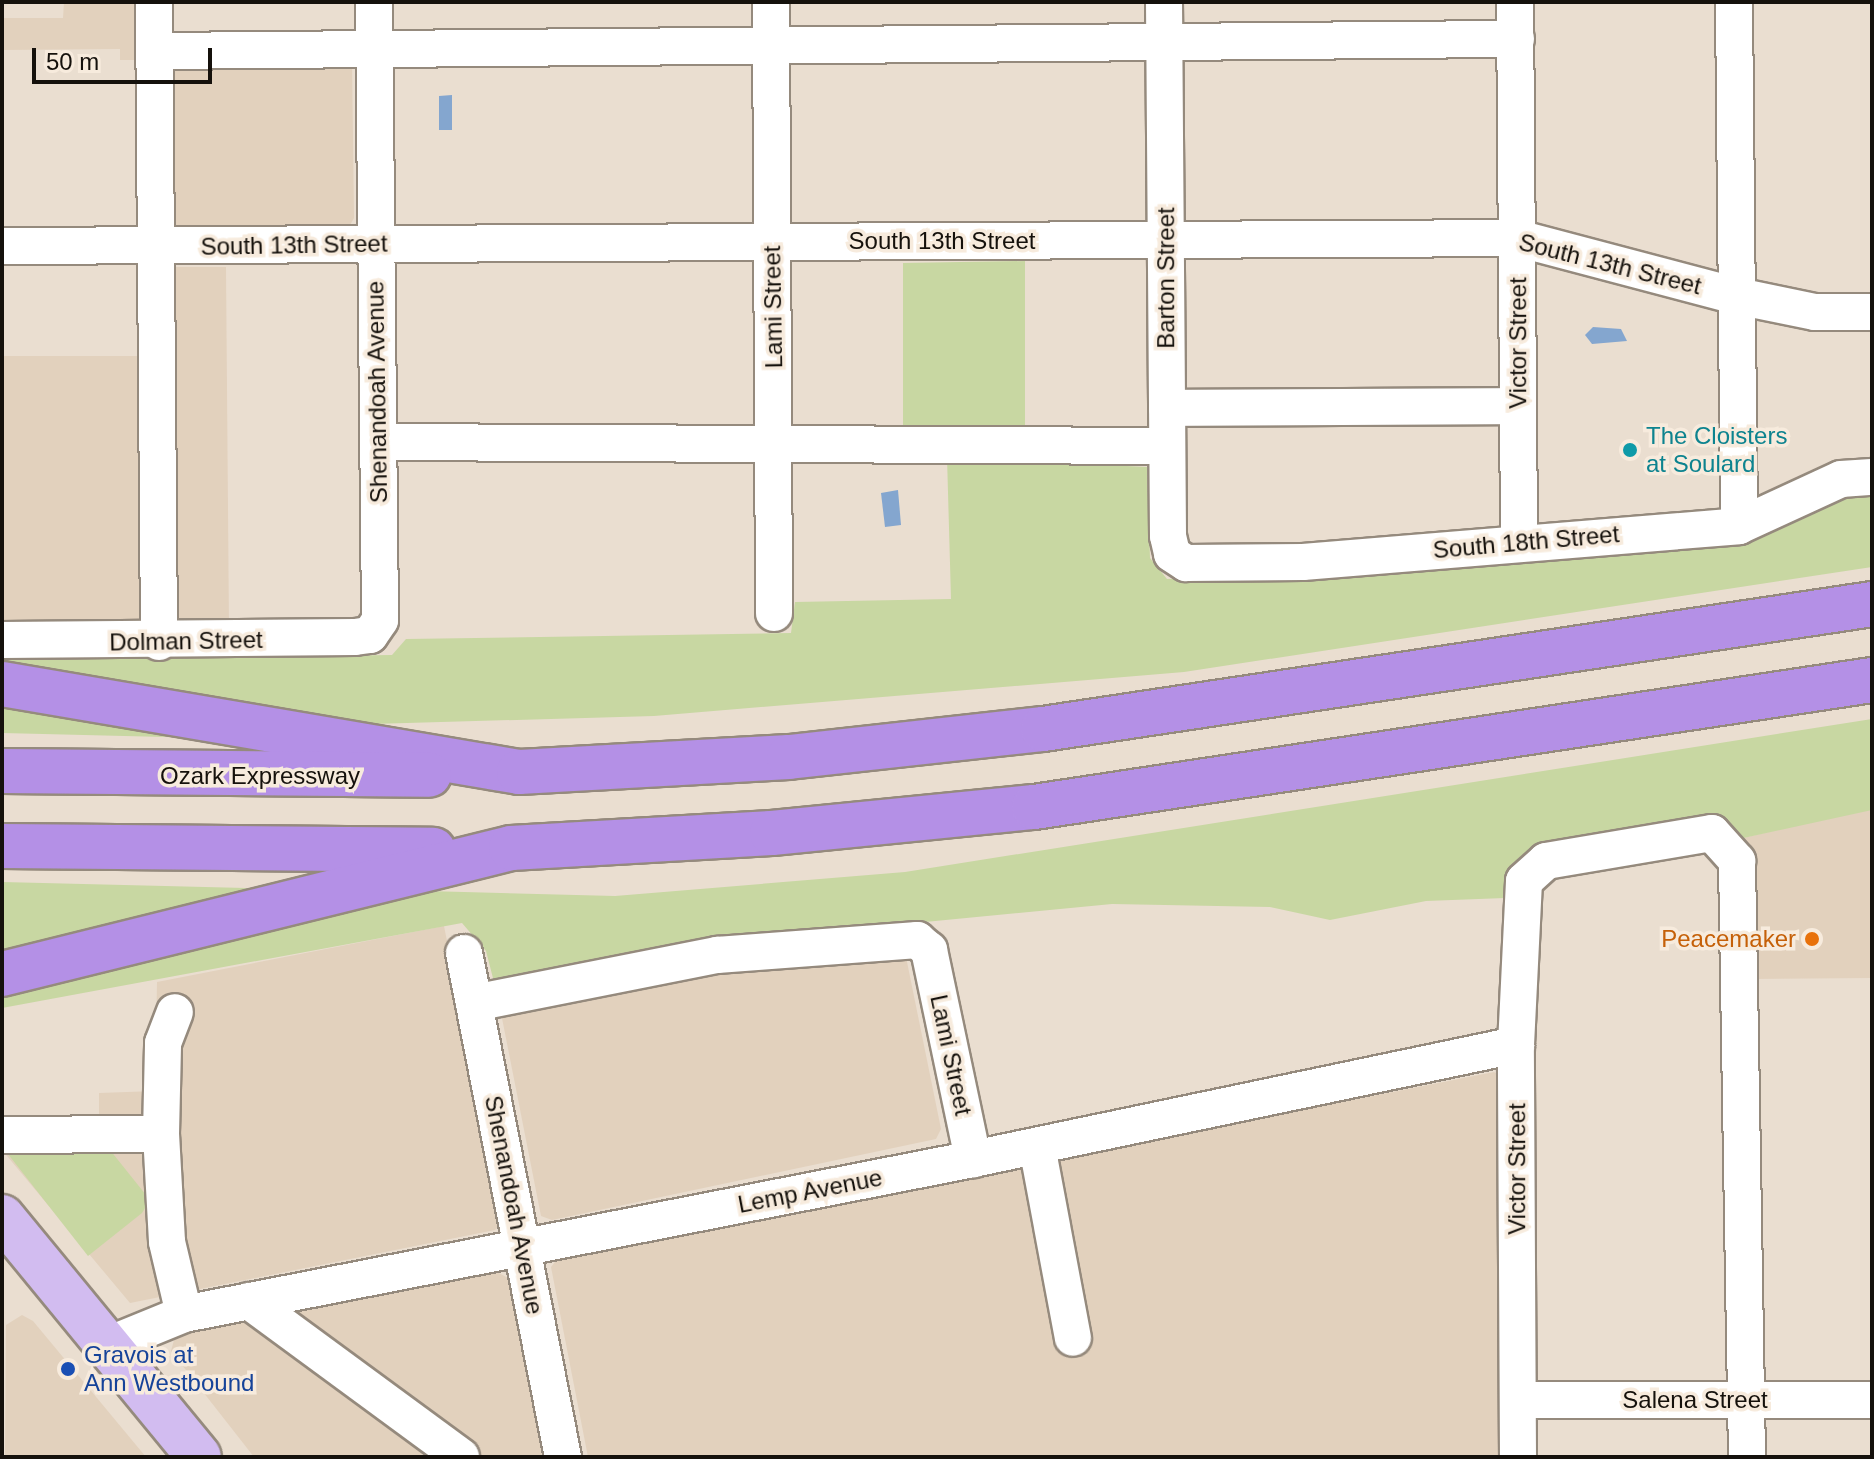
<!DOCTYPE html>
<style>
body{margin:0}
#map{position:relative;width:1874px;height:1459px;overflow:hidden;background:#eaded0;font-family:Arial,sans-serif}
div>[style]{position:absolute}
.built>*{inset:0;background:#e2d1bd}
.green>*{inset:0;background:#c8d7a2}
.water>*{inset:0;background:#84a6cf}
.roads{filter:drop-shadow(2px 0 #958a7d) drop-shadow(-2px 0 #958a7d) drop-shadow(0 2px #958a7d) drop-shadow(0 -2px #958a7d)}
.minor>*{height:36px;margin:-18px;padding:0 18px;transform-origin:18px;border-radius:18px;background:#fff}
.major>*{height:44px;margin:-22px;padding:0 22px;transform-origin:22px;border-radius:22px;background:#d2bcf0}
.highway>*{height:44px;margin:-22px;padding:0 22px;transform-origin:22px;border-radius:22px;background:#b490e6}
.dots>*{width:22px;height:22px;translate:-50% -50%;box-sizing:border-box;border:4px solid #f7ebdd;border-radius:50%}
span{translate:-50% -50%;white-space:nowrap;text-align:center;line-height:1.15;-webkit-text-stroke:7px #f7ebdd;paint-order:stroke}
.street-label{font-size:24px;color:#15110c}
.culture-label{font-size:24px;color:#0d838f}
.left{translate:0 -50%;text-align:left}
.food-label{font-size:24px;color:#c56008}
.right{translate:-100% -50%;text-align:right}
.transit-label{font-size:24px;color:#164399}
.frame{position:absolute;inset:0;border:4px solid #15110c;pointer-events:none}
.scale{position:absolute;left:32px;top:48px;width:180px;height:36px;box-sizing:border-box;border:4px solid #15110c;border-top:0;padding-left:10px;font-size:24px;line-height:28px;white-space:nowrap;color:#15110c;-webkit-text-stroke:6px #f7ebdd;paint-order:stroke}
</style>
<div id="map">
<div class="built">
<i style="clip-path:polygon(64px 2px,146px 2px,147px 60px,120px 60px,120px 49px,2px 50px,2px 18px,63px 18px)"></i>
<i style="clip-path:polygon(352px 58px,354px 218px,350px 225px,161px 228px,160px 59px)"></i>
<i style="clip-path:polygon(161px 267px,226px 267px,229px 627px,164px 627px)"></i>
<i style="clip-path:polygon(2px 356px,148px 356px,150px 626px,11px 629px,2px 620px)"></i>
<i style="clip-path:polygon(1861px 810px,1872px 810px,1872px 978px,1753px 979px,1739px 839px)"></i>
<i style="clip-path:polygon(444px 926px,503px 1221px,495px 1230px,130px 1303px,2px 1150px,99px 1128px,99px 1093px,155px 1091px,157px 982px)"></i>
<i style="clip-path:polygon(905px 952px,941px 1129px,936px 1139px,552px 1220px,541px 1216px,500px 1008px,723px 964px)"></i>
<i style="clip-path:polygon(1494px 1072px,1501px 1076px,1508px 1457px,588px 1457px,551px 1267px,559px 1257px)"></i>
<i style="clip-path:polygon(495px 1271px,512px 1280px,547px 1457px,254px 1457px,171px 1351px,174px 1340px,186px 1333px)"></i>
<i style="clip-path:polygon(22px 1315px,33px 1321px,146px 1457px,5px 1457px,6px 1325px)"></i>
</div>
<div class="green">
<i style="clip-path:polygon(1025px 261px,1025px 461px,1147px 467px,1150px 558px,1167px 579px,1301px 576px,1872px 490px,1872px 567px,1184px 672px,654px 716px,338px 725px,2px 671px,2px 660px,392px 655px,406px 639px,791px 633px,795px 602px,951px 599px,947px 457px,903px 457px,903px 263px)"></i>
<i style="clip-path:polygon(2px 695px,247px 739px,2px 733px)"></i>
<i style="clip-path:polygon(1872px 719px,1872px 810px,1739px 839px,1509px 878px,1505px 898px,1426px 901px,1330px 920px,1270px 907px,1112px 904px,748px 939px,495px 986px,486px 951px,462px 923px,2px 1008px,2px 986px,427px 891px,615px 896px,905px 872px)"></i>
<i style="clip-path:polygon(2px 882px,285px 889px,2px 964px)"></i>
<i style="clip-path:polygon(106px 1145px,150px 1200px,142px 1213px,88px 1256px,4px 1149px)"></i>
</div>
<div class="water">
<i style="clip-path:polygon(452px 95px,452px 130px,439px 130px,439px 96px)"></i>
<i style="clip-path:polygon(1593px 327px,1621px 329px,1627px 341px,1592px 344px,1585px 335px)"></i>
<i style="clip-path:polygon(898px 490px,901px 525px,885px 527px,881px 493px)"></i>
</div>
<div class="roads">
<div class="minor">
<i style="left:154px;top:2px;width:640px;rotate:89.55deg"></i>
<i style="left:771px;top:2px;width:611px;rotate:89.72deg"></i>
<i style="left:1164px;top:2px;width:534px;rotate:89.57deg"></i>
<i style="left:1168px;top:536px;width:18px;rotate:77deg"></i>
<i style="left:1172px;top:554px;width:17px;rotate:33deg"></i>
<i style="left:1186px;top:563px;width:117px;rotate:-0.5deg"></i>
<i style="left:1303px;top:562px;width:437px;rotate:-4.7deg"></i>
<i style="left:1739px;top:526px;width:112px;rotate:-24.7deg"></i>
<i style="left:1841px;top:479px;width:31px;rotate:-4deg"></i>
<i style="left:1515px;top:2px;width:539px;rotate:89.57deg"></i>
<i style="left:1734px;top:2px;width:524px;rotate:89.45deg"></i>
<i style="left:155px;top:51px;width:1361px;rotate:-0.51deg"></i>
<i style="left:2px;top:246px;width:1515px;rotate:-0.3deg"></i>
<i style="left:1517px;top:238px;width:228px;rotate:14.8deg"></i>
<i style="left:1737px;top:296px;width:80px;rotate:11.6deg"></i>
<i style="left:1815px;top:312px;width:57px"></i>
<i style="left:1167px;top:408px;width:351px;rotate:-0.3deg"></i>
<i style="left:378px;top:442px;width:789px;rotate:0.29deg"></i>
<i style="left:2px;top:640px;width:353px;rotate:-0.5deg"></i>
<i style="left:355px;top:637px;width:15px;rotate:-8deg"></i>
<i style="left:370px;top:635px;width:18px;rotate:-56deg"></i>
<i style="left:380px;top:620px;width:618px;rotate:-90.56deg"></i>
<i style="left:464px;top:953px;width:514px;rotate:78.89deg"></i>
<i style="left:474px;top:1003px;width:248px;rotate:-11.2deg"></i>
<i style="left:717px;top:955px;width:201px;rotate:-4.3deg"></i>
<i style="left:917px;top:940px;width:16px;rotate:40deg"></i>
<i style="left:929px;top:950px;width:214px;rotate:78.1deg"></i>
<i style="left:161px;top:1134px;width:91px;rotate:-88.7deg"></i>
<i style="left:163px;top:1043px;width:33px;rotate:-69deg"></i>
<i style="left:2px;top:1135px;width:159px;rotate:-0.4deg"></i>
<i style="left:161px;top:1134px;width:108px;rotate:86.8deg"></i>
<i style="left:167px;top:1242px;width:74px;rotate:76.7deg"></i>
<i style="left:1037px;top:1146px;width:195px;rotate:79.4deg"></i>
<i style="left:249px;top:1301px;width:263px;rotate:36.3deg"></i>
<i style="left:108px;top:1345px;width:82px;rotate:-22.2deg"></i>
<i style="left:184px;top:1314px;width:804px;rotate:-11.11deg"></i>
<i style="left:973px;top:1159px;width:555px;rotate:-11.86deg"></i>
<i style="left:1518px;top:1400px;width:354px"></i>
<i style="left:1518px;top:1457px;width:412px;rotate:-90.3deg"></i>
<i style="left:1516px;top:1045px;width:164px;rotate:-87.2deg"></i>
<i style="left:1524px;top:881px;width:30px;rotate:-42deg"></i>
<i style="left:1546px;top:861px;width:168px;rotate:-9.6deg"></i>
<i style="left:1712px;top:833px;width:38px;rotate:48deg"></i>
<i style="left:1737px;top:861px;width:596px;rotate:89.04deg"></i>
</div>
<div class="major">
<i style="left:2px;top:1217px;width:310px;rotate:50.6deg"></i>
</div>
<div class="highway">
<i style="left:2px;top:684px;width:524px;rotate:9.66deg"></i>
<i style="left:519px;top:772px;width:270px;rotate:-3.2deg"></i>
<i style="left:789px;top:757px;width:256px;rotate:-6.3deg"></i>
<i style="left:1043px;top:729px;width:838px;rotate:-8.57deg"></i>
<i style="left:2px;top:771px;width:427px;rotate:0.5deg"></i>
<i style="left:2px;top:846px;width:431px;rotate:0.5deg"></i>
<i style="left:2px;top:974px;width:524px;rotate:-13.9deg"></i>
<i style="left:511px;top:848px;width:261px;rotate:-3.3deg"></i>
<i style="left:772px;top:833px;width:263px;rotate:-5.7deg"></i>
<i style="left:1034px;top:807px;width:848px;rotate:-8.62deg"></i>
</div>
</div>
<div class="dots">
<i style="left:1630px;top:450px;background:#0f9aa8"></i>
<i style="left:1812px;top:939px;background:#e8710a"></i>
<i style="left:68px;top:1369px;background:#1a4fb4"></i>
</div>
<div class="street-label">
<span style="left:942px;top:241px">South 13th Street</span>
<span style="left:294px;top:245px;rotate:-1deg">South 13th Street</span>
<span style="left:1610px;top:264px;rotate:14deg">South 13th Street</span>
<span style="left:1166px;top:278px;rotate:-90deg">Barton Street</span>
<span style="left:773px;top:307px;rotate:-91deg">Lami Street</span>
<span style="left:1518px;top:343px;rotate:-90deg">Victor Street</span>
<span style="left:377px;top:392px;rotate:-91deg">Shenandoah Avenue</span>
<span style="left:1526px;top:542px;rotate:-5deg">South 18th Street</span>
<span style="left:186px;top:641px;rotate:-1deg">Dolman Street</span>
<span style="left:260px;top:776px">Ozark Expressway</span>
<span style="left:951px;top:1055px;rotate:78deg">Lami Street</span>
<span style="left:1517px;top:1169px;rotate:-90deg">Victor Street</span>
<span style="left:810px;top:1191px;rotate:-11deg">Lemp Avenue</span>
<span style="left:514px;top:1205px;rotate:79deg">Shenandoah Avenue</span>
<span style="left:1695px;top:1400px">Salena Street</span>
</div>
<div class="culture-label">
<span class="left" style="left:1646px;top:450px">The Cloisters<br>at Soulard</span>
</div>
<div class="food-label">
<span class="right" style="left:1796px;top:939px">Peacemaker</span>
</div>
<div class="transit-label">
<span class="left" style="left:84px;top:1369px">Gravois at<br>Ann Westbound</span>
</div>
<div class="frame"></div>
<div class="scale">50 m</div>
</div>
